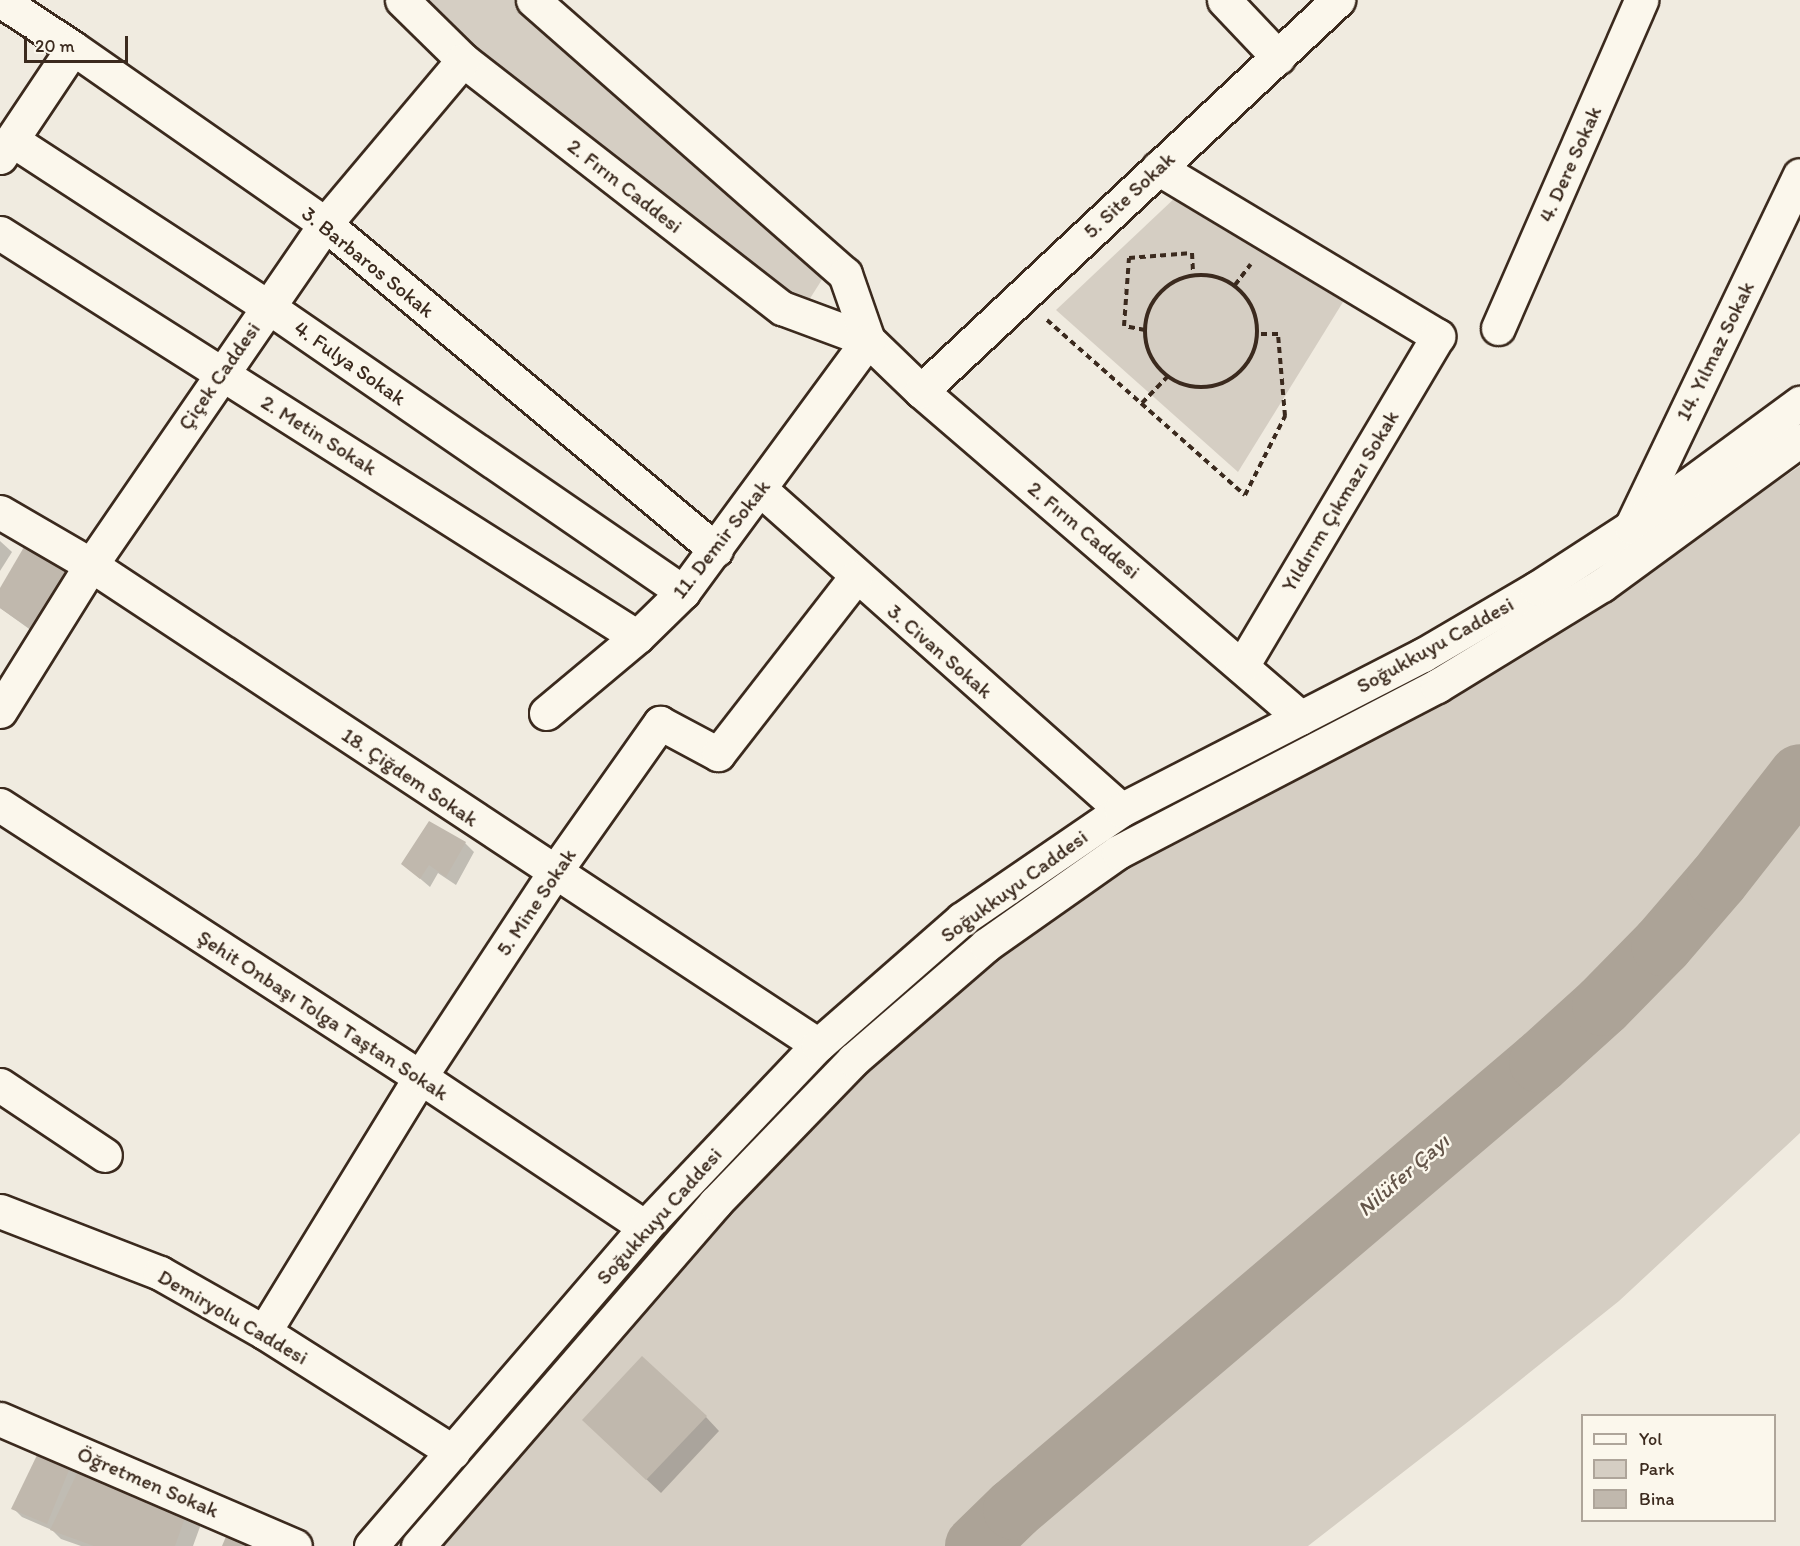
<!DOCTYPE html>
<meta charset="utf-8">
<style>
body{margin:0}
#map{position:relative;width:1800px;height:1546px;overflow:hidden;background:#f0ebe0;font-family:Itim,sans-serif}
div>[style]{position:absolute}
.green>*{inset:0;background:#d5cec3}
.shadow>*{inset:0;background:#0003}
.river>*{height:62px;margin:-31px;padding:0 31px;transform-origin:31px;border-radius:31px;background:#aca397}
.building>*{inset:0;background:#c0b8ad}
.path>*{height:4px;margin-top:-2px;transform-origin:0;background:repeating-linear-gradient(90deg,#3b2a1e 0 6px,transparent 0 10.5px)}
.path>.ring{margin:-2px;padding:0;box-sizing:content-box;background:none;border:4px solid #3b2a1e;border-radius:50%}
.roads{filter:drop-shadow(2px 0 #3b2a1e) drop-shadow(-2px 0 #3b2a1e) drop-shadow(0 2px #3b2a1e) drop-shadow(0 -2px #3b2a1e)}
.minor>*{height:33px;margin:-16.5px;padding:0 16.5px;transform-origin:16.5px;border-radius:16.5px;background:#fbf7ec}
.primary>*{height:33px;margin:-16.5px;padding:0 16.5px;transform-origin:16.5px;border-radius:16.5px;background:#fbf7ec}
span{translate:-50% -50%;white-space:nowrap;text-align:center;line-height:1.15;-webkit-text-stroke:5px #fbf7ec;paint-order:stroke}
.street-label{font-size:21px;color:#3b2a1e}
.water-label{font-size:22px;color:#635448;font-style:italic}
.legend{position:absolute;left:1581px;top:1414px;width:195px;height:108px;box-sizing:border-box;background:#fbf7ec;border:2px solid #aea59a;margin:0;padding:8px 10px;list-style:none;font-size:18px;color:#3b2a1e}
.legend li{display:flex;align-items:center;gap:12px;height:30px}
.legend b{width:30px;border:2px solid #aea59a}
.scale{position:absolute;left:24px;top:36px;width:104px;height:27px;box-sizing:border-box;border:3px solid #3b2a1e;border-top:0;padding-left:8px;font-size:18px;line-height:21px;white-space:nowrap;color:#3b2a1e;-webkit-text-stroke:4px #fbf7ec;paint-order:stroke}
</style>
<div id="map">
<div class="green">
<i style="clip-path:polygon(409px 0,528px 0,830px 267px,802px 311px)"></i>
<i style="clip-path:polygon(1177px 196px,1343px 302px,1238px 472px,1056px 310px)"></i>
<i style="clip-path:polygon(1800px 466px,1800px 1133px,1619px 1301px,1469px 1421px,1308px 1546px,440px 1546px,537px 1430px,802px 1135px,952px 989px,1078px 888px,1542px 640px)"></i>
</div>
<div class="shadow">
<i style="clip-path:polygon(0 541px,12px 552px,0 571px)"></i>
<i style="clip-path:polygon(0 591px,46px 641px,0 608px)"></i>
<i style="clip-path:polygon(465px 843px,474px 852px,456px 885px,438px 873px,430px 887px,403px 864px)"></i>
<i style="clip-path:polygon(706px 1417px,719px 1431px,661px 1493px,598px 1434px)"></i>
<i style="clip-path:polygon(70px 1466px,79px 1474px,187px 1510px,201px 1524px,193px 1546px,81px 1546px,61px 1539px,52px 1530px,22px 1517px,13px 1508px)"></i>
</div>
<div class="river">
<i style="left:976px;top:1546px;width:53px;rotate:-44.2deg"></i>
<i style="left:1014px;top:1509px;width:690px;rotate:-40.36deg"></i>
<i style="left:1540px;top:1062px;width:85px;rotate:-42.1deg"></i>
<i style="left:1603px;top:1005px;width:84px;rotate:-45.5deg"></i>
<i style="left:1662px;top:945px;width:86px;rotate:-49.3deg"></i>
<i style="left:1718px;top:880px;width:133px;rotate:-52deg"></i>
</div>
<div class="building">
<i style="clip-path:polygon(24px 547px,74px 574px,36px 633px,0 608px,0 588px)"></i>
<i style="clip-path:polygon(429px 821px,466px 842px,446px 877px,429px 865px,420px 879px,401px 864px)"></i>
<i style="clip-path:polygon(642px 1356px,707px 1416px,646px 1480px,582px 1420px)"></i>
<i style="clip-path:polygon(39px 1451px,71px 1465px,47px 1524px,11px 1509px)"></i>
<i style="clip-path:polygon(82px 1463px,188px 1509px,175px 1546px,94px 1546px,50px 1530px)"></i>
<i style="clip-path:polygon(230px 1527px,271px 1546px,222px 1546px)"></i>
</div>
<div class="path">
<i class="ring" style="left:1145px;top:275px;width:108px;height:108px"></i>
<i style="left:1235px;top:285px;width:26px;rotate:-53deg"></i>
<i style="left:1047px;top:320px;width:264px;rotate:41.5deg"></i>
<i style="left:1245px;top:495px;width:89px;rotate:-63.1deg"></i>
<i style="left:1285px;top:416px;width:82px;rotate:-94.9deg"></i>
<i style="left:1278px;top:334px;width:21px;rotate:180deg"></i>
<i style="left:1145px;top:330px;width:21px;rotate:-169deg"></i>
<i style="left:1124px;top:326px;width:68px;rotate:-85.8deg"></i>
<i style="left:1129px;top:258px;width:63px;rotate:-4.5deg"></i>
<i style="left:1192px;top:253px;width:21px;rotate:87deg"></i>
<i style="left:1142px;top:403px;width:36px;rotate:-46deg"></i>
</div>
<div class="roads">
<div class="minor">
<i style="left:0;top:0;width:87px;rotate:33.3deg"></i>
<i style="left:73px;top:48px;width:307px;rotate:34.9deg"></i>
<i style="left:325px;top:224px;width:509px;rotate:39.82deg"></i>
<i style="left:402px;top:0;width:86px;rotate:44.5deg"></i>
<i style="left:463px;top:60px;width:404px;rotate:37.9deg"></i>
<i style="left:782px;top:308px;width:92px;rotate:20.4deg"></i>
<i style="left:868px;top:340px;width:74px;rotate:43.9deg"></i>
<i style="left:921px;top:391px;width:501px;rotate:40.71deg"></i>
<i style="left:533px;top:0;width:415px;rotate:41.3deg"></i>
<i style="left:845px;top:274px;width:70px;rotate:70.8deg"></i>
<i style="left:1224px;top:0;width:79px;rotate:46.5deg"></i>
<i style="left:12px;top:140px;width:304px;rotate:33.1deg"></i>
<i style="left:267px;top:306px;width:505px;rotate:34.51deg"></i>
<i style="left:0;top:157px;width:131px;rotate:-56.2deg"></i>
<i style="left:1158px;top:168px;width:327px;rotate:31deg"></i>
<i style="left:1438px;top:336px;width:384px;rotate:120.7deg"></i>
<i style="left:0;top:233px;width:754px;rotate:32.38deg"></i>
<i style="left:1498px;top:328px;width:358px;rotate:-66.4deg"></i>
<i style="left:921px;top:391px;width:572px;rotate:-43.16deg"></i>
<i style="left:760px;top:489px;width:483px;rotate:41.6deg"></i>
<i style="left:0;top:512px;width:105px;rotate:30.2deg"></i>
<i style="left:91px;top:565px;width:871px;rotate:33.43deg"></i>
<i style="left:1631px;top:527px;width:390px;rotate:-64.4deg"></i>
<i style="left:0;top:711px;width:172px;rotate:-58.1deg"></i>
<i style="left:91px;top:565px;width:414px;rotate:-55.5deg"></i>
<i style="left:325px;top:224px;width:214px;rotate:-49.9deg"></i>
<i style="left:546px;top:713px;width:119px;rotate:-39.9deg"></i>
<i style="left:637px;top:637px;width:64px;rotate:-44.4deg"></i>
<i style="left:683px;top:592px;width:313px;rotate:-53.7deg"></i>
<i style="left:0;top:805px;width:500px;rotate:32.93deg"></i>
<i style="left:420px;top:1077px;width:270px;rotate:33.7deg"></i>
<i style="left:0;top:1085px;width:126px;rotate:33.7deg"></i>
<i style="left:0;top:1211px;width:172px;rotate:21.2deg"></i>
<i style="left:160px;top:1273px;width:120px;rotate:29.6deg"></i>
<i style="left:264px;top:1332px;width:224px;rotate:32.4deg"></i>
<i style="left:264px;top:1332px;width:299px;rotate:-58.5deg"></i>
<i style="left:420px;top:1077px;width:244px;rotate:-56.7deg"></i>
<i style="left:554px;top:873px;width:184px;rotate:-54.8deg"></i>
<i style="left:660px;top:723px;width:66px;rotate:28.1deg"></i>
<i style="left:718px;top:754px;width:224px;rotate:-52.1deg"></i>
<i style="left:0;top:1419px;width:321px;rotate:23.3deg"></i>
</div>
<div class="primary">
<i style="left:371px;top:1546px;width:421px;rotate:-49.3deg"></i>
<i style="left:645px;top:1227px;width:251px;rotate:-46.5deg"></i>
<i style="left:818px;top:1045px;width:191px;rotate:-41.2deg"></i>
<i style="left:962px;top:919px;width:193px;rotate:-34.4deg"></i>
<i style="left:1121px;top:810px;width:339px;rotate:-27.2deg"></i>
<i style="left:1423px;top:655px;width:132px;rotate:-30.4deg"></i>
<i style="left:1537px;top:588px;width:112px;rotate:-33deg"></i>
<i style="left:1631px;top:527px;width:210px;rotate:-36.3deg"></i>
<i style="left:418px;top:1546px;width:454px;rotate:-49.1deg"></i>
<i style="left:715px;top:1203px;width:199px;rotate:-46deg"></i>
<i style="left:853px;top:1060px;width:176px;rotate:-40.8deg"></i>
<i style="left:986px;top:945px;width:161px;rotate:-35.2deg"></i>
<i style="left:1118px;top:852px;width:360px;rotate:-27.5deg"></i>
<i style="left:1437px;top:686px;width:193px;rotate:-31.5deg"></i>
<i style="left:1602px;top:585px;width:245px;rotate:-36.2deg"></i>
</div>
</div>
<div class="street-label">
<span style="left:1570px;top:164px;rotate:-66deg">4. Dere Sokak</span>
<span style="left:625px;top:186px;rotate:38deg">2. Fırın Caddesi</span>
<span style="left:1129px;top:195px;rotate:-43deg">5. Site Sokak</span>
<span style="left:368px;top:262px;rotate:39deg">3. Barbaros Sokak</span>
<span style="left:1715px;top:351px;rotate:-64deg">14. Yılmaz Sokak</span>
<span style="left:350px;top:363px;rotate:35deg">4. Fulya Sokak</span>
<span style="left:219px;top:376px;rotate:-55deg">Çiçek Caddesi</span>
<span style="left:319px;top:435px;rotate:32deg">2. Metin Sokak</span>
<span style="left:1340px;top:501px;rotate:-59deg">Yıldırım Çıkmazı Sokak</span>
<span style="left:1084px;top:530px;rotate:40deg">2. Fırın Caddesi</span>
<span style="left:721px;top:539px;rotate:-52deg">11. Demir Sokak</span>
<span style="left:1435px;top:645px;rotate:-29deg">Soğukkuyu Caddesi</span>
<span style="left:940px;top:651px;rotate:41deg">3. Civan Sokak</span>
<span style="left:410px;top:777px;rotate:34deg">18. Çiğdem Sokak</span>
<span style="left:1014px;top:886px;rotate:-36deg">Soğukkuyu Caddesi</span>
<span style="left:536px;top:902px;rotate:-56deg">5. Mine Sokak</span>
<span style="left:323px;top:1015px;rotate:33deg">Şehit Onbaşı Tolga Taştan Sokak</span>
<span style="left:659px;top:1216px;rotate:-48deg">Soğukkuyu Caddesi</span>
<span style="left:233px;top:1317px;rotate:30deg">Demiryolu Caddesi</span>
<span style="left:148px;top:1482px;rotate:23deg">Öğretmen Sokak</span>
</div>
<div class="water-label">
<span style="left:1403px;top:1175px;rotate:-41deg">Nilüfer Çayı</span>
</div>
<ul class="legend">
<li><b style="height:8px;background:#fbf7ec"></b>Yol</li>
<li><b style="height:16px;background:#d5cec3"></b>Park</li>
<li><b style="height:16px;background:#c0b8ad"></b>Bina</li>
</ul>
<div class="scale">20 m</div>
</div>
